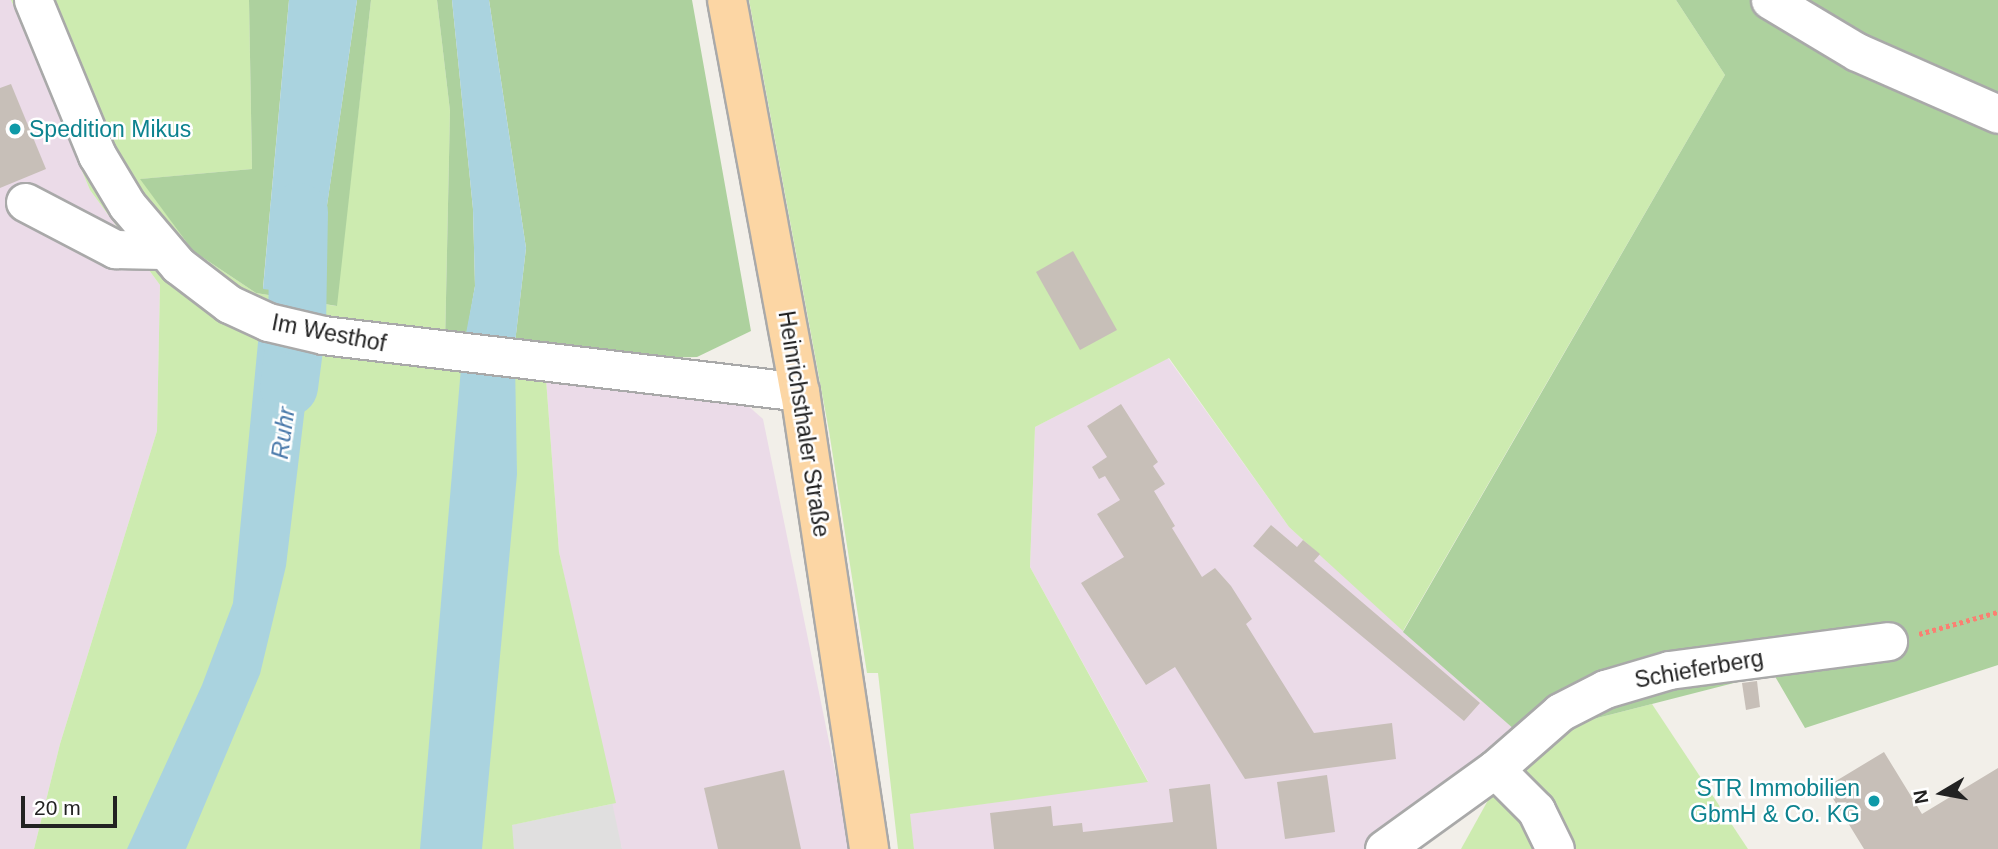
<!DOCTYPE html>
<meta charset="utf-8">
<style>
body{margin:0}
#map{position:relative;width:1998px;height:849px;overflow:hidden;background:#f2efe9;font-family:Helvetica,sans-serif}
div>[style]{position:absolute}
.residential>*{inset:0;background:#e0dfdf}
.industrial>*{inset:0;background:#ebdbe8}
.grass>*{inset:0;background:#cdebb0}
.forest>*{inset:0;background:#add19e}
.water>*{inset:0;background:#aad3df}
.river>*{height:58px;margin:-29px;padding:0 29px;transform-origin:29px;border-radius:29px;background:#aad3df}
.building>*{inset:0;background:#c7bfb8}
.path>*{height:4.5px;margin-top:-2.25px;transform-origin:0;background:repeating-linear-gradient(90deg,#fa8072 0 3.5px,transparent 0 7px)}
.roads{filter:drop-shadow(2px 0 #a9a9a9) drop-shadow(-2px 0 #a9a9a9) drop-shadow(0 2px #a9a9a9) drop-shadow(0 -2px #a9a9a9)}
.minor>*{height:37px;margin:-18.5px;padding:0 18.5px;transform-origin:18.5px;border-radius:18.5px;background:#fff}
.major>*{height:38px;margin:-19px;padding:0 19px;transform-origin:19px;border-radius:19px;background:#fcd6a4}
.dots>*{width:19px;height:19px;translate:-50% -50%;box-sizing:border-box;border:4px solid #fff;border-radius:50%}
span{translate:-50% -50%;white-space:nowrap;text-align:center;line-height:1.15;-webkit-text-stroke:5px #fff;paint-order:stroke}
.culture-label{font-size:23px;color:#0d838f}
.left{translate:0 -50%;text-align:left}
.right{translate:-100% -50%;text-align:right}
.street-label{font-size:23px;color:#222}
.water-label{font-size:24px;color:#4a7aab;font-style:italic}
.north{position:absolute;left:1907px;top:758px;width:70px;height:70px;-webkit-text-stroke:5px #fff;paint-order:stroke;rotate:260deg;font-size:19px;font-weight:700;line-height:28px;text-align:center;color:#222}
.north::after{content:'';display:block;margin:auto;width:24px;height:32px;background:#222;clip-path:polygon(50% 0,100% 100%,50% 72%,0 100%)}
.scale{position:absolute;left:21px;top:796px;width:96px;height:32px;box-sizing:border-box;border:4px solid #222;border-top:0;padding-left:9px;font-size:21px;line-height:24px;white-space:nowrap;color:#222;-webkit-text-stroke:5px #fff;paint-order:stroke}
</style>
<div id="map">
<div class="residential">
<i style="clip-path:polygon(616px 803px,622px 849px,514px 849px,511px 825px)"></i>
</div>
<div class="industrial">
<i style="clip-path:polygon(0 0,11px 0,90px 190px,160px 285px,157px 431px,60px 744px,34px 849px,0 849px)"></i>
<i style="clip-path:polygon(1168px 358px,1289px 527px,1523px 737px,1368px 849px,914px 849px,909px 814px,1148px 781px,1030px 567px,1035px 427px)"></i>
<i style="clip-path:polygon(546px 379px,738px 397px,763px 419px,851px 849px,622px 849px,559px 552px)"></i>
</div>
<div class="grass">
<i style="clip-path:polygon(11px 0,249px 0,252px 169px,141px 179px,193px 251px,256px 293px,336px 306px,371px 0,437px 0,450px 111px,445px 345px,546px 379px,559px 552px,616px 803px,512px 825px,514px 849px,34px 849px,60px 744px,157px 431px,160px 285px,90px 190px)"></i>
<i style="clip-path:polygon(749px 0,1676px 0,1725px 75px,1403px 631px,1289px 527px,1169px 358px,1035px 427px,1030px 567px,1148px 782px,910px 814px,914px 849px,898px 849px,878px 673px,867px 673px,829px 431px)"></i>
<i style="clip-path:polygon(1652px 704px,1748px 849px,1461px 849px,1523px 737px)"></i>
</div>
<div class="forest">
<i style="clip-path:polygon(249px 0,289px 0,263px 288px,314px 294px,357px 0,371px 0,337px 306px,256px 293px,193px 251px,140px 179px,252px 169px)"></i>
<i style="clip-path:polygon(437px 0,452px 0,473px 209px,475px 286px,465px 344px,514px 351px,526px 248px,489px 0,692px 0,751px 331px,697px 357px,568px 360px,445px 345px,450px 111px)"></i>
<i style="clip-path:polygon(1676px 0,1998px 0,1998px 665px,1805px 728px,1773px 673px,1523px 737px,1403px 632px,1725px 75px)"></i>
</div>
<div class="water">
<i style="clip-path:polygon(289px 0,357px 0,314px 295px,263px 289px)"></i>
<i style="clip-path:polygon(452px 0,489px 0,526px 248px,514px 352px,464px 344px,475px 286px,473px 209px)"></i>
<i style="clip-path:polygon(259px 332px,313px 340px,286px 566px,260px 674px,186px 849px,127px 849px,202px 685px,233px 603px)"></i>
<i style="clip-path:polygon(462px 356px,515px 363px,517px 474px,482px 849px,420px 849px)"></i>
</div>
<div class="river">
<i style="left:289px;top:387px;width:62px;rotate:-82.5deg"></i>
<i style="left:297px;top:326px;width:114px;rotate:-89deg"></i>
</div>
<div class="building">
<i style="clip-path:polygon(11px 84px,46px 169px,0 188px,0 88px)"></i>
<i style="clip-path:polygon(1073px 251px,1117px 330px,1080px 350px,1036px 272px)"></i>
<i style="clip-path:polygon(1121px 404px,1158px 462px,1153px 466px,1165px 484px,1154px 491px,1175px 526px,1172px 528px,1202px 577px,1215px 568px,1231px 586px,1252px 619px,1246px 624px,1314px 733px,1392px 723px,1396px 759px,1245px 779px,1175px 667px,1146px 685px,1081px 583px,1124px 557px,1097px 514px,1120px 500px,1105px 476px,1099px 479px,1092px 467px,1107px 457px,1087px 426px)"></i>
<i style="clip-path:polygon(1271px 525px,1297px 547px,1303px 540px,1320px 554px,1314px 561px,1480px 703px,1464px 721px,1253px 546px)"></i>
<i style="clip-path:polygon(1757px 681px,1760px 707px,1746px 710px,1742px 683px)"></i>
<i style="clip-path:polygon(1884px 752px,1922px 814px,1998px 768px,1998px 849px,1864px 849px,1826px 787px)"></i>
<i style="clip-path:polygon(784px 770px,801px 849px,718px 849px,704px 788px)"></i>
<i style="clip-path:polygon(1327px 775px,1335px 832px,1285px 839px,1277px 782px)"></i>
<i style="clip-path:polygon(1210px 784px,1217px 849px,994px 849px,990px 813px,1051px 806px,1053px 826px,1082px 823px,1083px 832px,1173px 822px,1169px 789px)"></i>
</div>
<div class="path">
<i style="left:1919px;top:634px;width:82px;rotate:-15.6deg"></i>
</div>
<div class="roads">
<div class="minor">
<i style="left:33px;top:0;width:168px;rotate:67.6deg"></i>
<i style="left:97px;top:155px;width:58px;rotate:59deg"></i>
<i style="left:127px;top:205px;width:79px;rotate:49.6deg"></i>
<i style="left:178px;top:265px;width:64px;rotate:37.4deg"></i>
<i style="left:229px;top:304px;width:43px;rotate:24.8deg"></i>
<i style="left:268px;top:322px;width:57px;rotate:13.3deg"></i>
<i style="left:323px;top:335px;width:480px;rotate:6.8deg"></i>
<i style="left:1770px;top:0;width:101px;rotate:30.9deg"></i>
<i style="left:1857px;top:52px;width:154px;rotate:23.7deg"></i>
<i style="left:25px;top:202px;width:102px;rotate:27.6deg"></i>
<i style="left:115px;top:249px;width:47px;rotate:1.2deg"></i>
<i style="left:1495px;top:769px;width:58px;rotate:45deg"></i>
<i style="left:1536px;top:810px;width:43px;rotate:64deg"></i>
<i style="left:1384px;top:849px;width:137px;rotate:-35.8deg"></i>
<i style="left:1495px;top:769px;width:86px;rotate:-41.2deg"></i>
<i style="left:1560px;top:712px;width:51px;rotate:-27.1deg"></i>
<i style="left:1605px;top:689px;width:67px;rotate:-16.5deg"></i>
<i style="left:1669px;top:670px;width:221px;rotate:-7.5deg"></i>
</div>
<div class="major">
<i style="left:727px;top:0;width:399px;rotate:79.5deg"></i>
<i style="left:800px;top:392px;width:462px;rotate:81.4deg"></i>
</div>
</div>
<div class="dots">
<i style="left:15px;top:129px;background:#0f9aa8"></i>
<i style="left:1874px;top:801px;background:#0f9aa8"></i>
</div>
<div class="culture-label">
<span class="left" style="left:29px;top:129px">Spedition Mikus</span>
<span class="right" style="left:1860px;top:801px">STR Immobilien<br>GbmH &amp; Co. KG</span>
</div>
<div class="street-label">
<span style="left:329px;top:333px;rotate:11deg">Im Westhof</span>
<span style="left:804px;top:424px;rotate:81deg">Heinrichsthaler Straße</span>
<span style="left:1699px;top:669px;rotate:-10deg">Schieferberg</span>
</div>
<div class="water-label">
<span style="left:283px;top:433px;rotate:-82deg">Ruhr</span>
</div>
<div class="north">N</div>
<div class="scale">20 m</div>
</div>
